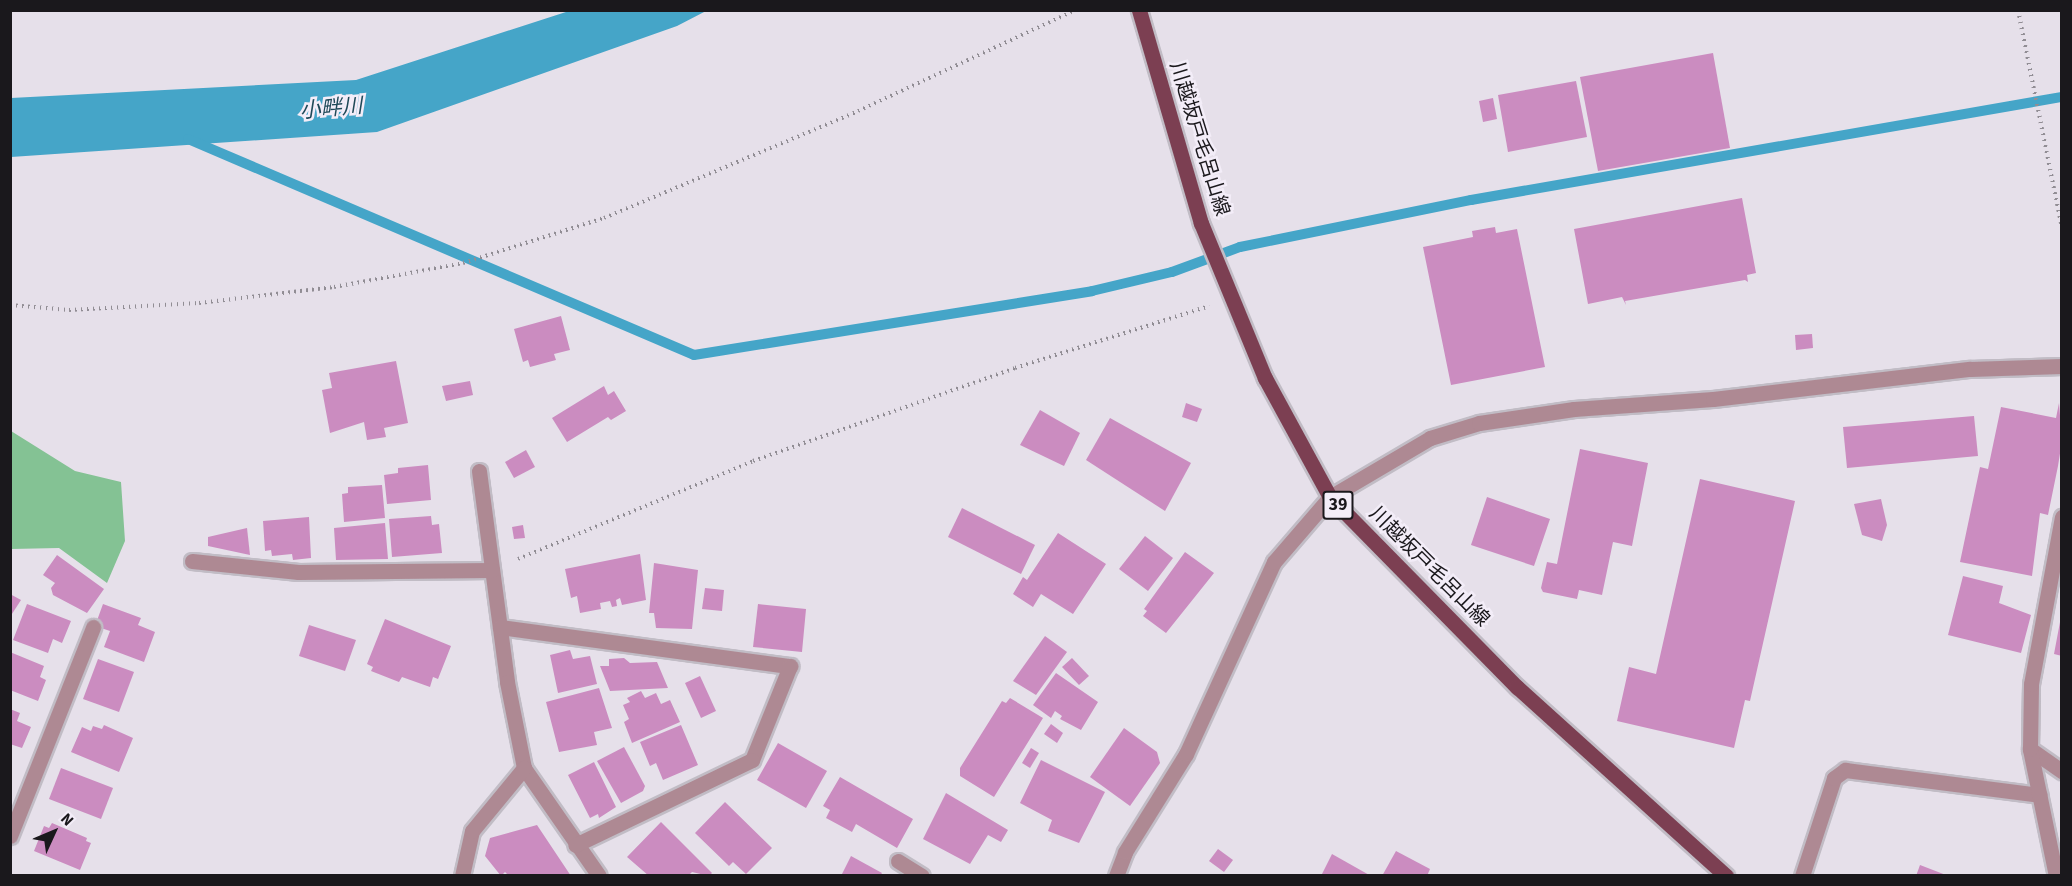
<!DOCTYPE html>
<meta charset="utf-8">
<style>
body{margin:0}
#map{position:relative;width:2072px;height:886px;overflow:hidden;background:#e6e0ea;font-family:"Source Sans 3","Noto Sans JP",sans-serif}
div>[style]{position:absolute}
.green>*{inset:0;background:#84c294}
.water>*{inset:0;background:#45a5c8}
.stream>*{height:10px;margin:-5px;padding:0 5px;transform-origin:5px;border-radius:5px;background:#45a5c8}
.building>*{inset:0;background:#cb8cc0}
.path>*{height:4px;margin-top:-2px;transform-origin:0;background:repeating-linear-gradient(90deg,#918d94 0 1.5px,transparent 0 6px)}
.roads{filter:drop-shadow(2px 0 #c1bcc5) drop-shadow(-2px 0 #c1bcc5) drop-shadow(0 2px #c1bcc5) drop-shadow(0 -2px #c1bcc5)}
.minor>*{height:15px;margin:-7.5px;padding:0 7.5px;transform-origin:7.5px;border-radius:7.5px;background:#ae8993}
.major>*{height:15px;margin:-7.5px;padding:0 7.5px;transform-origin:7.5px;border-radius:7.5px;background:#7c3f52}
span{translate:-50% -50%;white-space:nowrap;text-align:center;line-height:1.15;-webkit-text-stroke:5px #f3edf8;paint-order:stroke}
.shield-label span{padding:2px 4px;background:#f3edf8;border:2px solid;border-radius:4px;-webkit-text-stroke-width:0}
.shield-label{font-size:18px;color:#1a181c;font-weight:700}
.street-label{font-size:20px;color:#1a181c}
.water-label{font-size:21px;color:#1f4958;font-style:italic}
.frame{position:absolute;inset:0;border:12px solid #1a181c;pointer-events:none}
.north{position:absolute;left:24px;top:802px;width:60px;height:60px;-webkit-text-stroke:4px #f3edf8;paint-order:stroke;rotate:46deg;font-size:16px;font-weight:700;line-height:24px;text-align:center;color:#1a181c}
.north::after{content:'';display:block;margin:auto;width:21px;height:27px;background:#1a181c;clip-path:polygon(50% 0,100% 100%,50% 72%,0 100%)}
</style>
<div id="map">
<div class="green">
<i style="clip-path:polygon(11px 431px,75px 471px,121px 482px,125px 541px,107px 583px,59px 548px,11px 549px)"></i>
</div>
<div class="water">
<i style="clip-path:polygon(569px 11px,706px 11px,677px 26px,377px 132px,11px 157px,11px 98px,356px 80px)"></i>
</div>
<div class="stream">
<i style="left:188px;top:139px;width:550px;rotate:23.12deg"></i>
<i style="left:694px;top:355px;width:403px;rotate:-9.1deg"></i>
<i style="left:1092px;top:291px;width:82px;rotate:-13.4deg"></i>
<i style="left:1172px;top:272px;width:72px;rotate:-20.2deg"></i>
<i style="left:1240px;top:247px;width:236px;rotate:-11.5deg"></i>
<i style="left:1471px;top:200px;width:600px;rotate:-9.89deg"></i>
</div>
<div class="building">
<i style="clip-path:polygon(1713px 53px,1730px 148px,1598px 171px,1580px 77px)"></i>
<i style="clip-path:polygon(1576px 81px,1587px 137px,1508px 152px,1498px 95px)"></i>
<i style="clip-path:polygon(1493px 98px,1497px 119px,1483px 122px,1479px 101px)"></i>
<i style="clip-path:polygon(1742px 198px,1756px 273px,1747px 275px,1748px 282px,1745px 280px,1625px 301px,1626px 305px,1622px 297px,1588px 304px,1574px 229px)"></i>
<i style="clip-path:polygon(1495px 227px,1496px 233px,1517px 229px,1545px 367px,1451px 385px,1423px 247px,1473px 237px,1472px 231px)"></i>
<i style="clip-path:polygon(561px 316px,570px 350px,554px 354px,556px 360px,530px 367px,528px 360px,523px 362px,514px 329px)"></i>
<i style="clip-path:polygon(1812px 334px,1813px 348px,1796px 350px,1795px 335px)"></i>
<i style="clip-path:polygon(396px 361px,408px 423px,384px 428px,386px 437px,367px 440px,364px 422px,330px 433px,322px 390px,332px 388px,329px 373px)"></i>
<i style="clip-path:polygon(470px 381px,473px 395px,446px 401px,442px 386px)"></i>
<i style="clip-path:polygon(604px 386px,608px 395px,614px 391px,626px 411px,611px 420px,608px 417px,567px 442px,552px 418px)"></i>
<i style="clip-path:polygon(1186px 403px,1202px 409px,1197px 422px,1182px 417px)"></i>
<i style="clip-path:polygon(2059px 403px,2062px 441px,2058px 466px,2048px 515px,2040px 513px,2032px 576px,1960px 562px,1980px 467px,1988px 469px,2001px 407px,2056px 418px)"></i>
<i style="clip-path:polygon(1040px 410px,1080px 433px,1064px 466px,1020px 445px)"></i>
<i style="clip-path:polygon(1974px 416px,1978px 456px,1847px 468px,1843px 427px)"></i>
<i style="clip-path:polygon(1110px 418px,1191px 463px,1165px 511px,1086px 460px)"></i>
<i style="clip-path:polygon(1580px 449px,1648px 463px,1632px 546px,1613px 542px,1602px 595px,1579px 590px,1577px 599px,1543px 592px,1541px 588px,1547px 562px,1557px 564px)"></i>
<i style="clip-path:polygon(526px 450px,535px 467px,514px 478px,505px 462px)"></i>
<i style="clip-path:polygon(428px 465px,431px 500px,387px 504px,384px 475px,398px 473px,398px 468px)"></i>
<i style="clip-path:polygon(1700px 479px,1795px 501px,1750px 701px,1745px 700px,1734px 748px,1617px 721px,1629px 667px,1656px 674px)"></i>
<i style="clip-path:polygon(382px 485px,385px 518px,344px 522px,342px 494px,348px 493px,348px 487px)"></i>
<i style="clip-path:polygon(1487px 497px,1550px 519px,1534px 566px,1471px 545px)"></i>
<i style="clip-path:polygon(1881px 499px,1887px 525px,1882px 541px,1862px 535px,1854px 504px)"></i>
<i style="clip-path:polygon(962px 508px,1035px 545px,1021px 574px,948px 537px)"></i>
<i style="clip-path:polygon(431px 516px,432px 525px,439px 524px,442px 553px,392px 557px,389px 519px)"></i>
<i style="clip-path:polygon(309px 517px,311px 558px,293px 560px,292px 554px,272px 556px,271px 550px,265px 551px,263px 521px)"></i>
<i style="clip-path:polygon(385px 523px,388px 559px,336px 560px,334px 528px)"></i>
<i style="clip-path:polygon(523px 525px,525px 538px,514px 539px,512px 527px)"></i>
<i style="clip-path:polygon(247px 528px,250px 555px,208px 546px,208px 537px)"></i>
<i style="clip-path:polygon(1058px 533px,1106px 564px,1073px 614px,1041px 594px,1033px 607px,1013px 594px,1023px 577px,1027px 580px)"></i>
<i style="clip-path:polygon(1145px 536px,1173px 558px,1148px 591px,1119px 569px)"></i>
<i style="clip-path:polygon(1185px 552px,1214px 573px,1166px 633px,1143px 616px,1147px 611px,1144px 609px)"></i>
<i style="clip-path:polygon(640px 554px,646px 600px,622px 605px,620px 598px,616px 600px,617px 606px,612px 607px,610px 601px,600px 603px,601px 609px,580px 613px,577px 596px,571px 598px,565px 569px)"></i>
<i style="clip-path:polygon(57px 555px,104px 589px,87px 613px,53px 595px,51px 588px,55px 583px,43px 575px)"></i>
<i style="clip-path:polygon(654px 563px,698px 570px,692px 629px,656px 628px,654px 613px,649px 613px)"></i>
<i style="clip-path:polygon(1963px 576px,2003px 586px,1999px 603px,2031px 615px,2021px 653px,1948px 635px)"></i>
<i style="clip-path:polygon(705px 588px,724px 590px,722px 611px,702px 609px)"></i>
<i style="clip-path:polygon(10px 594px,21px 600px,10px 617px)"></i>
<i style="clip-path:polygon(27px 604px,71px 621px,62px 643px,53px 639px,48px 653px,13px 640px)"></i>
<i style="clip-path:polygon(103px 604px,141px 618px,138px 625px,155px 632px,144px 662px,104px 647px,110px 631px,95px 626px)"></i>
<i style="clip-path:polygon(758px 604px,806px 609px,802px 652px,753px 647px)"></i>
<i style="clip-path:polygon(385px 619px,451px 646px,438px 679px,433px 677px,430px 687px,402px 677px,399px 682px,371px 671px,373px 667px,367px 664px)"></i>
<i style="clip-path:polygon(2060px 622px,2062px 622px,2062px 656px,2054px 654px)"></i>
<i style="clip-path:polygon(309px 625px,356px 640px,345px 671px,299px 656px)"></i>
<i style="clip-path:polygon(1045px 636px,1067px 652px,1036px 695px,1013px 681px)"></i>
<i style="clip-path:polygon(570px 650px,573px 659px,590px 656px,597px 684px,558px 693px,550px 655px)"></i>
<i style="clip-path:polygon(10px 652px,44px 666px,40px 677px,46px 680px,38px 701px,10px 690px)"></i>
<i style="clip-path:polygon(624px 658px,630px 663px,657px 662px,668px 688px,610px 691px,600px 666px,609px 666px,609px 659px)"></i>
<i style="clip-path:polygon(1072px 658px,1089px 676px,1079px 685px,1062px 667px)"></i>
<i style="clip-path:polygon(98px 659px,134px 672px,119px 712px,83px 699px)"></i>
<i style="clip-path:polygon(1056px 673px,1098px 702px,1081px 730px,1060px 719px,1062px 716px,1055px 711px,1051px 718px,1033px 705px)"></i>
<i style="clip-path:polygon(700px 676px,716px 711px,701px 718px,685px 683px)"></i>
<i style="clip-path:polygon(599px 688px,612px 728px,594px 732px,597px 745px,559px 752px,546px 702px)"></i>
<i style="clip-path:polygon(641px 691px,645px 698px,656px 693px,661px 704px,670px 700px,680px 722px,632px 743px,624px 722px,629px 719px,623px 705px,630px 702px,627px 698px)"></i>
<i style="clip-path:polygon(1010px 698px,1043px 718px,994px 797px,960px 776px,960px 768px,1002px 701px,1006px 703px)"></i>
<i style="clip-path:polygon(10px 709px,20px 713px,17px 721px,31px 727px,22px 748px,10px 744px)"></i>
<i style="clip-path:polygon(1051px 724px,1063px 733px,1057px 743px,1044px 734px)"></i>
<i style="clip-path:polygon(104px 725px,133px 738px,119px 772px,71px 752px,82px 727px,91px 731px,93px 726px,102px 729px)"></i>
<i style="clip-path:polygon(681px 725px,698px 765px,663px 780px,656px 763px,650px 766px,640px 742px)"></i>
<i style="clip-path:polygon(1124px 728px,1157px 752px,1160px 763px,1130px 806px,1090px 777px)"></i>
<i style="clip-path:polygon(778px 743px,827px 771px,806px 808px,757px 780px)"></i>
<i style="clip-path:polygon(624px 747px,645px 786px,643px 791px,621px 803px,597px 761px)"></i>
<i style="clip-path:polygon(1031px 748px,1039px 753px,1030px 768px,1022px 763px)"></i>
<i style="clip-path:polygon(1041px 760px,1105px 792px,1079px 843px,1048px 831px,1052px 820px,1020px 803px)"></i>
<i style="clip-path:polygon(594px 762px,616px 807px,599px 818px,598px 814px,590px 818px,568px 775px)"></i>
<i style="clip-path:polygon(61px 768px,113px 788px,101px 819px,49px 799px)"></i>
<i style="clip-path:polygon(840px 777px,913px 819px,897px 848px,856px 824px,852px 832px,826px 818px,830px 810px,823px 806px)"></i>
<i style="clip-path:polygon(946px 793px,1008px 830px,1001px 842px,988px 835px,970px 864px,923px 839px)"></i>
<i style="clip-path:polygon(725px 802px,772px 848px,746px 874px,733px 862px,729px 866px,695px 833px)"></i>
<i style="clip-path:polygon(661px 822px,712px 873px,709px 876px,692px 872px,688px 876px,649px 876px,627px 857px)"></i>
<i style="clip-path:polygon(52px 823px,87px 838px,86px 841px,91px 843px,80px 870px,34px 851px,44px 826px,49px 828px)"></i>
<i style="clip-path:polygon(537px 825px,571px 876px,509px 876px,505px 872px,501px 876px,485px 856px,490px 838px)"></i>
<i style="clip-path:polygon(1218px 849px,1233px 860px,1224px 872px,1209px 861px)"></i>
<i style="clip-path:polygon(1396px 851px,1430px 869px,1427px 876px,1382px 876px)"></i>
<i style="clip-path:polygon(1332px 854px,1371px 876px,1321px 876px)"></i>
<i style="clip-path:polygon(851px 856px,882px 873px,880px 876px,841px 876px)"></i>
<i style="clip-path:polygon(1920px 865px,1946px 875px,1946px 876px,1916px 876px)"></i>
</div>
<div class="path">
<i style="left:2018px;top:10px;width:223px;rotate:78.6deg"></i>
<i style="left:10px;top:305px;width:59px;rotate:4.8deg"></i>
<i style="left:69px;top:310px;width:130px;rotate:-3.1deg"></i>
<i style="left:199px;top:303px;width:136px;rotate:-6.8deg"></i>
<i style="left:334px;top:287px;width:131px;rotate:-10.5deg"></i>
<i style="left:463px;top:263px;width:148px;rotate:-17.7deg"></i>
<i style="left:604px;top:218px;width:276px;rotate:-22.8deg"></i>
<i style="left:858px;top:111px;width:240px;rotate:-24.9deg"></i>
<i style="left:518px;top:559px;width:255px;rotate:-22.6deg"></i>
<i style="left:753px;top:461px;width:278px;rotate:-19.5deg"></i>
<i style="left:1015px;top:368px;width:204px;rotate:-17.7deg"></i>
</div>
<div class="roads">
<div class="minor">
<i style="left:479px;top:471px;width:213px;rotate:82.4deg"></i>
<i style="left:507px;top:682px;width:88px;rotate:78.8deg"></i>
<i style="left:524px;top:768px;width:131px;rotate:55.2deg"></i>
<i style="left:192px;top:561px;width:107px;rotate:5.9deg"></i>
<i style="left:298px;top:572px;width:194px;rotate:-0.6deg"></i>
<i style="left:500px;top:627px;width:293px;rotate:7.7deg"></i>
<i style="left:790px;top:666px;width:101px;rotate:112deg"></i>
<i style="left:752px;top:760px;width:196px;rotate:154.3deg"></i>
<i style="left:2030px;top:749px;width:39px;rotate:35deg"></i>
<i style="left:10px;top:836px;width:225px;rotate:-68.3deg"></i>
<i style="left:898px;top:861px;width:28px;rotate:32deg"></i>
<i style="left:462px;top:876px;width:46px;rotate:-77.5deg"></i>
<i style="left:472px;top:831px;width:82px;rotate:-50.5deg"></i>
<i style="left:1116px;top:876px;width:26px;rotate:-69deg"></i>
<i style="left:1125px;top:852px;width:115px;rotate:-58.1deg"></i>
<i style="left:1186px;top:754px;width:211px;rotate:-65.4deg"></i>
<i style="left:1274px;top:562px;width:86px;rotate:-49.3deg"></i>
<i style="left:1330px;top:497px;width:116px;rotate:-30.5deg"></i>
<i style="left:1430px;top:438px;width:51px;rotate:-17deg"></i>
<i style="left:1479px;top:423px;width:96px;rotate:-8.4deg"></i>
<i style="left:1574px;top:409px;width:139px;rotate:-4.1deg"></i>
<i style="left:1713px;top:399px;width:259px;rotate:-6.7deg"></i>
<i style="left:1970px;top:369px;width:92px;rotate:-1.9deg"></i>
<i style="left:1802px;top:876px;width:103px;rotate:-71.9deg"></i>
<i style="left:1834px;top:778px;width:14px;rotate:-36deg"></i>
<i style="left:1845px;top:770px;width:196px;rotate:7.3deg"></i>
<i style="left:2056px;top:876px;width:130px;rotate:-101.6deg"></i>
<i style="left:2030px;top:749px;width:65px;rotate:-89.1deg"></i>
<i style="left:2031px;top:684px;width:170px;rotate:-79.5deg"></i>
</div>
<div class="major">
<i style="left:1139px;top:10px;width:222px;rotate:73.8deg"></i>
<i style="left:1201px;top:223px;width:168px;rotate:67.6deg"></i>
<i style="left:1265px;top:378px;width:136px;rotate:61.4deg"></i>
<i style="left:1330px;top:497px;width:267px;rotate:45.5deg"></i>
<i style="left:1517px;top:687px;width:282px;rotate:42.1deg"></i>
</div>
</div>
<div class="shield-label">
<span style="left:1338px;top:505px">39</span>
</div>
<div class="street-label">
<span style="left:1199px;top:139px;rotate:73deg">川越坂戸毛呂山線</span>
<span style="left:1429px;top:567px;rotate:45deg">川越坂戸毛呂山線</span>
</div>
<div class="water-label">
<span style="left:331px;top:108px;rotate:-5deg">小畔川</span>
</div>
<div class="frame"></div>
<div class="north">N</div>
</div>
